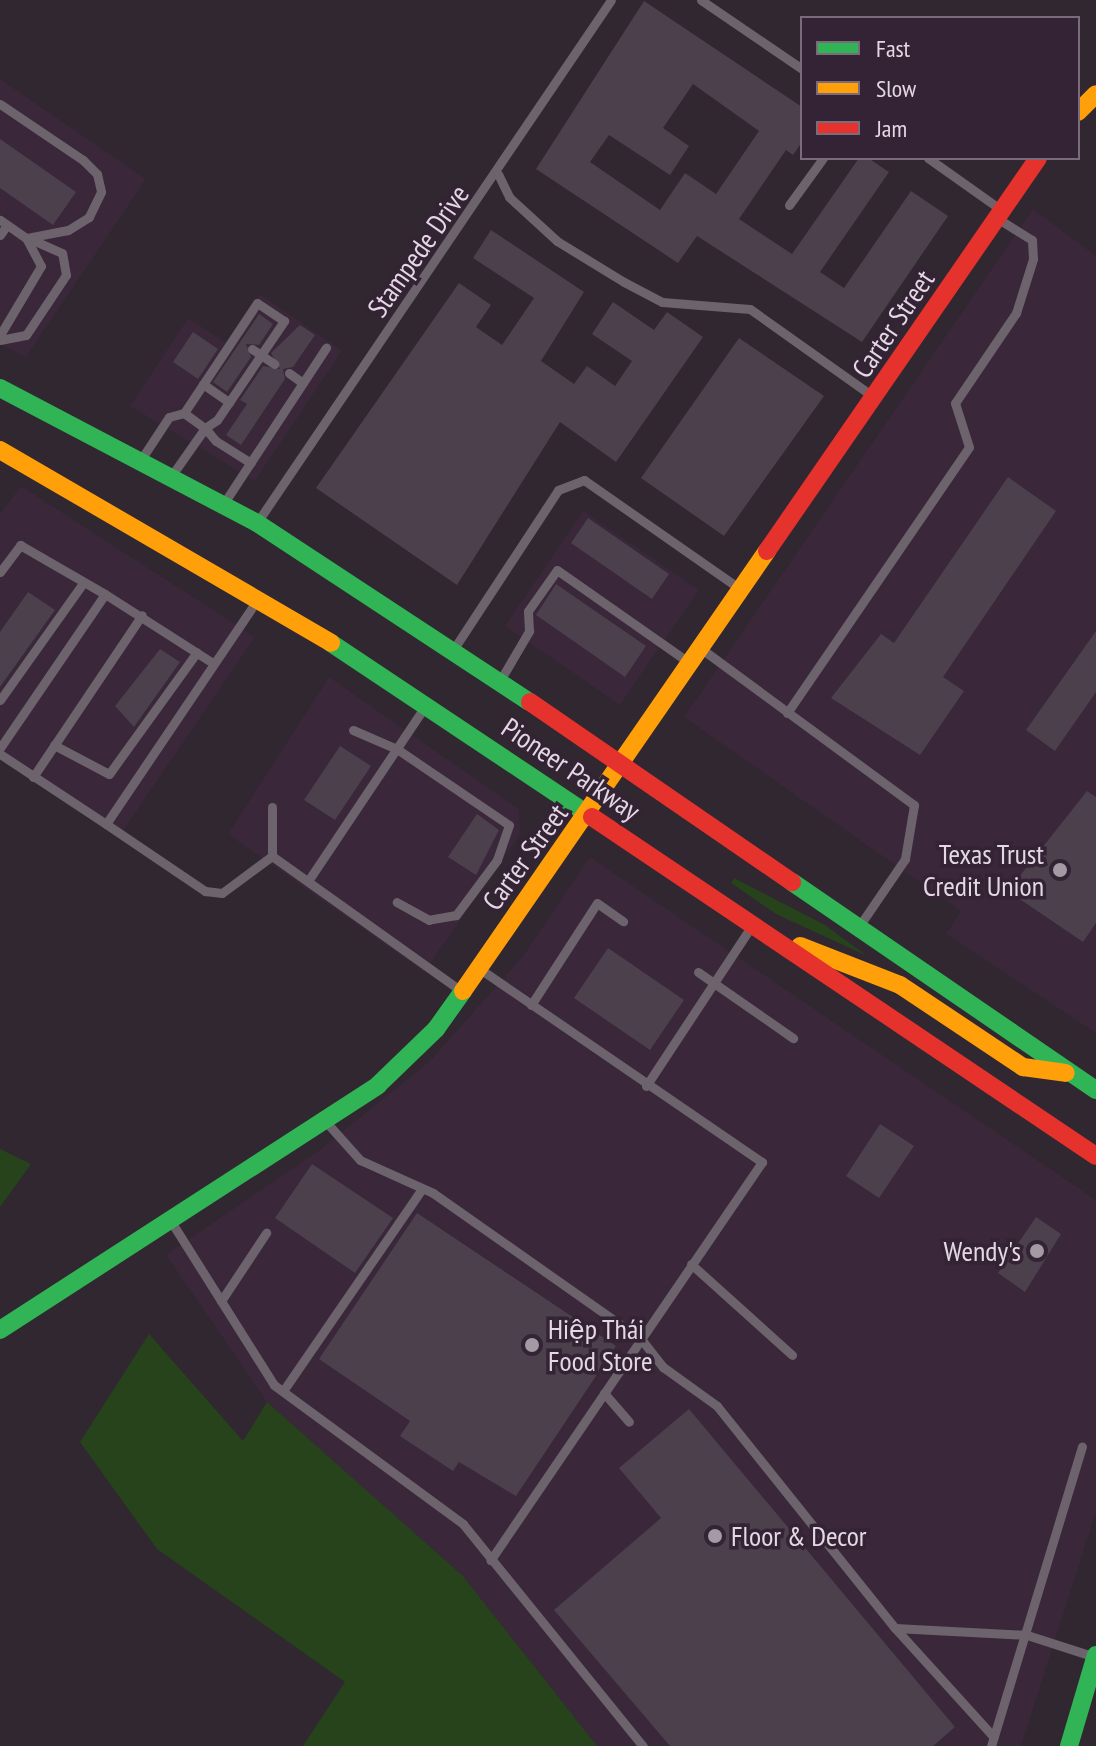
<!DOCTYPE html>
<meta charset="utf-8">
<style>
body{margin:0}
#map{position:relative;width:1096px;height:1746px;overflow:hidden;background:#302730;font-family:"PT Sans Narrow",sans-serif}
div>[style]{position:absolute}
.built>*{inset:0;background:#3a273a}
.green>*{inset:0;background:#26431c}
.building>*{inset:0;background:#4b404c}
.lane>*{height:9px;margin:-4.5px;padding:0 4.5px;transform-origin:4.5px;border-radius:4.5px;background:#6c636c}
.fast>*{height:18px;margin:-9px;padding:0 9px;transform-origin:9px;border-radius:9px;background:#30b455}
.slow>*{height:18px;margin:-9px;padding:0 9px;transform-origin:9px;border-radius:9px;background:#ff9f0a}
.jam>*{height:18px;margin:-9px;padding:0 9px;transform-origin:9px;border-radius:9px;background:#e5322d}
.dots>*{width:22px;height:22px;translate:-50% -50%;box-sizing:border-box;border:4px solid #342334;border-radius:50%}
span{translate:-50% -50%;white-space:nowrap;text-align:center;line-height:1.15;-webkit-text-stroke:7px #342334;paint-order:stroke}
.street-label{font-size:28px;color:#e3d8e3}
.poi-label{font-size:28px;color:#e3d8e3}
.right{translate:-100% -50%;text-align:right}
.left{translate:0 -50%;text-align:left}
.legend{position:absolute;left:800px;top:16px;width:280px;height:144px;box-sizing:border-box;background:#342334;border:2px solid #7a6b7a;margin:0;padding:10px 14px;list-style:none;font-size:24px;color:#e3d8e3}
.legend li{display:flex;align-items:center;gap:16px;height:40px}
.legend b{width:40px;border:2px solid #7a6b7a}
</style>
<div id="map">
<div class="built">
<i style="clip-path:polygon(0 79px,146px 179px,26px 357px,0 344px)"></i>
<i style="clip-path:polygon(1033px 209px,1096px 256px,1096px 1033px,946px 934px,961px 911px,684px 717px)"></i>
<i style="clip-path:polygon(260px 294px,342px 351px,255px 481px,130px 406px,188px 318px,227px 343px)"></i>
<i style="clip-path:polygon(21px 486px,255px 637px,121px 834px,0 754px,0 514px)"></i>
<i style="clip-path:polygon(583px 511px,699px 590px,620px 705px,505px 626px)"></i>
<i style="clip-path:polygon(329px 677px,519px 809px,520px 835px,424px 972px,228px 834px)"></i>
<i style="clip-path:polygon(590px 857px,1096px 1200px,1096px 1512px,1021px 1746px,597px 1746px,463px 1576px,267px 1402px,166px 1255px,321px 1149px,430px 1061px,523px 956px)"></i>
</div>
<div class="green">
<i style="clip-path:polygon(734px 878px,825px 925px,867px 956px,776px 914px,731px 883px)"></i>
<i style="clip-path:polygon(0 1149px,31px 1164px,0 1207px)"></i>
<i style="clip-path:polygon(149px 1334px,243px 1441px,267px 1402px,463px 1576px,597px 1746px,303px 1746px,345px 1682px,157px 1549px,80px 1442px)"></i>
</div>
<div class="building">
<i style="clip-path:polygon(evenodd,644px 1px,802px 107px,802px 142px,793px 155px,786px 150px,739px 219px,792px 254px,859px 158px,868px 158px,889px 172px,820px 272px,844px 288px,911px 191px,948px 216px,862px 342px,697px 236px,678px 263px,536px 169px,644px 1px,693px 84px,759px 131px,716px 194px,685px 173px,660px 210px,590px 162px,609px 135px,670px 175px,689px 146px,663px 128px,693px 84px)"></i>
<i style="clip-path:polygon(0 139px,76px 192px,53px 225px,0 188px)"></i>
<i style="clip-path:polygon(491px 230px,584px 292px,541px 361px,574px 384px,587px 366px,615px 386px,632px 361px,592px 334px,613px 302px,654px 330px,667px 312px,703px 337px,616px 462px,560px 422px,457px 585px,316px 488px,459px 283px,491px 305px,476px 327px,502px 345px,534px 298px,473px 258px)"></i>
<i style="clip-path:polygon(259px 314px,273px 324px,259px 345px,246px 344px,251px 357px,227px 392px,213px 382px)"></i>
<i style="clip-path:polygon(300px 325px,315px 335px,293px 367px,283px 369px,285px 379px,241px 445px,226px 435px,247px 404px,240px 400px,263px 366px,280px 369px,271px 353px)"></i>
<i style="clip-path:polygon(193px 332px,218px 349px,198px 379px,173px 362px)"></i>
<i style="clip-path:polygon(739px 338px,824px 396px,724px 536px,641px 478px)"></i>
<i style="clip-path:polygon(1008px 477px,1056px 511px,943px 677px,964px 691px,920px 755px,831px 698px,881px 634px,894px 643px)"></i>
<i style="clip-path:polygon(588px 518px,669px 574px,652px 599px,571px 543px)"></i>
<i style="clip-path:polygon(556px 584px,646px 646px,625px 677px,536px 615px)"></i>
<i style="clip-path:polygon(28px 592px,55px 610px,0 687px,0 632px)"></i>
<i style="clip-path:polygon(1096px 631px,1096px 692px,1055px 751px,1026px 730px)"></i>
<i style="clip-path:polygon(160px 649px,180px 662px,134px 727px,115px 706px)"></i>
<i style="clip-path:polygon(340px 746px,371px 766px,335px 820px,304px 800px)"></i>
<i style="clip-path:polygon(1087px 791px,1096px 797px,1096px 923px,1083px 942px,1008px 891px)"></i>
<i style="clip-path:polygon(477px 814px,499px 830px,476px 875px,448px 857px)"></i>
<i style="clip-path:polygon(608px 948px,684px 1000px,650px 1050px,574px 998px)"></i>
<i style="clip-path:polygon(880px 1124px,914px 1146px,879px 1198px,846px 1176px)"></i>
<i style="clip-path:polygon(312px 1164px,393px 1218px,355px 1273px,275px 1218px)"></i>
<i style="clip-path:polygon(417px 1213px,616px 1346px,516px 1496px,459px 1462px,453px 1471px,400px 1436px,410px 1421px,319px 1359px)"></i>
<i style="clip-path:polygon(1036px 1217px,1061px 1234px,1025px 1292px,998px 1273px)"></i>
<i style="clip-path:polygon(689px 1409px,955px 1727px,933px 1746px,670px 1746px,554px 1610px,661px 1518px,619px 1468px)"></i>
</div>
<div class="lane">
<i style="left:701px;top:0;width:122px;rotate:34.3deg"></i>
<i style="left:0;top:104px;width:100px;rotate:34deg"></i>
<i style="left:83px;top:160px;width:20px;rotate:45deg"></i>
<i style="left:97px;top:174px;width:18px;rotate:77deg"></i>
<i style="left:101px;top:192px;width:28px;rotate:116deg"></i>
<i style="left:89px;top:217px;width:25px;rotate:148deg"></i>
<i style="left:68px;top:230px;width:43px;rotate:169.2deg"></i>
<i style="left:26px;top:238px;width:32px;rotate:-145deg"></i>
<i style="left:928px;top:158px;width:88px;rotate:35.3deg"></i>
<i style="left:498px;top:174px;width:25px;rotate:64deg"></i>
<i style="left:509px;top:197px;width:65px;rotate:42.5deg"></i>
<i style="left:557px;top:241px;width:79px;rotate:31.5deg"></i>
<i style="left:624px;top:282px;width:43px;rotate:27.8deg"></i>
<i style="left:662px;top:302px;width:88px;rotate:4.5deg"></i>
<i style="left:750px;top:309px;width:148px;rotate:35.4deg"></i>
<i style="left:789px;top:205px;width:58px;rotate:-54.1deg"></i>
<i style="left:0;top:235px;width:12px;rotate:-55deg"></i>
<i style="left:0;top:335px;width:80px;rotate:-59.3deg"></i>
<i style="left:41px;top:266px;width:32px;rotate:-118deg"></i>
<i style="left:0;top:340px;width:26px;rotate:-11deg"></i>
<i style="left:26px;top:335px;width:72px;rotate:-56.3deg"></i>
<i style="left:66px;top:275px;width:22px;rotate:-100deg"></i>
<i style="left:62px;top:253px;width:35px;rotate:-156deg"></i>
<i style="left:252px;top:349px;width:27px;rotate:34deg"></i>
<i style="left:289px;top:373px;width:17px;rotate:36deg"></i>
<i style="left:203px;top:384px;width:32px;rotate:35deg"></i>
<i style="left:142px;top:458px;width:49px;rotate:-56.6deg"></i>
<i style="left:169px;top:417px;width:16px;rotate:-15deg"></i>
<i style="left:172px;top:475px;width:57px;rotate:-54.9deg"></i>
<i style="left:205px;top:428px;width:14px;rotate:-34deg"></i>
<i style="left:217px;top:420px;width:120px;rotate:-55.9deg"></i>
<i style="left:284px;top:321px;width:32px;rotate:-146deg"></i>
<i style="left:257px;top:303px;width:132px;rotate:123.6deg"></i>
<i style="left:184px;top:413px;width:26px;rotate:36deg"></i>
<i style="left:205px;top:428px;width:17px;rotate:50deg"></i>
<i style="left:216px;top:441px;width:41px;rotate:32.2deg"></i>
<i style="left:224px;top:503px;width:186px;rotate:-56.7deg"></i>
<i style="left:258px;top:521px;width:629px;rotate:-55.88deg"></i>
<i style="left:0;top:572px;width:34px;rotate:-53deg"></i>
<i style="left:20px;top:545px;width:98px;rotate:30deg"></i>
<i style="left:455px;top:647px;width:188px;rotate:-56.7deg"></i>
<i style="left:558px;top:490px;width:28px;rotate:-21deg"></i>
<i style="left:584px;top:480px;width:190px;rotate:34.9deg"></i>
<i style="left:703px;top:650px;width:262px;rotate:36.3deg"></i>
<i style="left:914px;top:805px;width:55px;rotate:99.5deg"></i>
<i style="left:905px;top:859px;width:80px;rotate:124.3deg"></i>
<i style="left:501px;top:679px;width:56px;rotate:-59.7deg"></i>
<i style="left:529px;top:631px;width:20px;rotate:-93deg"></i>
<i style="left:528px;top:611px;width:50px;rotate:-54.7deg"></i>
<i style="left:557px;top:570px;width:159px;rotate:35deg"></i>
<i style="left:0;top:700px;width:143px;rotate:-54.6deg"></i>
<i style="left:787px;top:713px;width:322px;rotate:-55.6deg"></i>
<i style="left:969px;top:447px;width:46px;rotate:-107.7deg"></i>
<i style="left:955px;top:403px;width:109px;rotate:-55.9deg"></i>
<i style="left:1016px;top:313px;width:57px;rotate:-72.5deg"></i>
<i style="left:1033px;top:259px;width:19px;rotate:-93deg"></i>
<i style="left:1032px;top:240px;width:38px;rotate:-148deg"></i>
<i style="left:353px;top:730px;width:48px;rotate:23.4deg"></i>
<i style="left:397px;top:749px;width:135px;rotate:34.2deg"></i>
<i style="left:509px;top:825px;width:37px;rotate:109deg"></i>
<i style="left:497px;top:860px;width:69px;rotate:126.7deg"></i>
<i style="left:456px;top:915px;width:27px;rotate:170deg"></i>
<i style="left:429px;top:920px;width:37px;rotate:-151deg"></i>
<i style="left:54px;top:745px;width:62px;rotate:27.8deg"></i>
<i style="left:109px;top:774px;width:150px;rotate:-54.2deg"></i>
<i style="left:0;top:748px;width:186px;rotate:-55.7deg"></i>
<i style="left:105px;top:594px;width:128px;rotate:32.6deg"></i>
<i style="left:0;top:754px;width:127px;rotate:33.4deg"></i>
<i style="left:106px;top:824px;width:267px;rotate:-56deg"></i>
<i style="left:33px;top:777px;width:195px;rotate:-56.1deg"></i>
<i style="left:272px;top:807px;width:49px;rotate:90deg"></i>
<i style="left:272px;top:856px;width:231px;rotate:35.5deg"></i>
<i style="left:106px;top:824px;width:120px;rotate:34.1deg"></i>
<i style="left:205px;top:891px;width:17px;rotate:7deg"></i>
<i style="left:222px;top:893px;width:62px;rotate:-36.5deg"></i>
<i style="left:308px;top:881px;width:208px;rotate:-56.2deg"></i>
<i style="left:480px;top:969px;width:342px;rotate:34.4deg"></i>
<i style="left:762px;top:1162px;width:482px;rotate:124.3deg"></i>
<i style="left:698px;top:972px;width:116px;rotate:34.8deg"></i>
<i style="left:531px;top:1005px;width:121px;rotate:-57.1deg"></i>
<i style="left:597px;top:903px;width:32px;rotate:35deg"></i>
<i style="left:646px;top:1086px;width:189px;rotate:-56.6deg"></i>
<i style="left:327px;top:1123px;width:50px;rotate:48.3deg"></i>
<i style="left:360px;top:1160px;width:80px;rotate:24.3deg"></i>
<i style="left:433px;top:1193px;width:254px;rotate:35.1deg"></i>
<i style="left:641px;top:1339px;width:36px;rotate:52deg"></i>
<i style="left:663px;top:1367px;width:67px;rotate:35.8deg"></i>
<i style="left:717px;top:1406px;width:285px;rotate:51.3deg"></i>
<i style="left:895px;top:1628px;width:147px;rotate:47.8deg"></i>
<i style="left:172px;top:1223px;width:191px;rotate:57.8deg"></i>
<i style="left:274px;top:1385px;width:235px;rotate:36.3deg"></i>
<i style="left:463px;top:1524px;width:286px;rotate:51deg"></i>
<i style="left:691px;top:1264px;width:136px;rotate:42deg"></i>
<i style="left:221px;top:1301px;width:82px;rotate:-56.5deg"></i>
<i style="left:283px;top:1391px;width:245px;rotate:-55.5deg"></i>
<i style="left:604px;top:1393px;width:38px;rotate:49deg"></i>
<i style="left:895px;top:1628px;width:132px;rotate:3deg"></i>
<i style="left:1027px;top:1635px;width:68px;rotate:17.9deg"></i>
<i style="left:991px;top:1746px;width:313px;rotate:-73.1deg"></i>
</div>
<div class="fast">
<i style="left:0;top:388px;width:290px;rotate:27.7deg"></i>
<i style="left:257px;top:523px;width:326px;rotate:33.3deg"></i>
<i style="left:331px;top:643px;width:314px;rotate:33.7deg"></i>
<i style="left:792px;top:882px;width:368px;rotate:34.4deg"></i>
<i style="left:0;top:1330px;width:450px;rotate:-32.9deg"></i>
<i style="left:378px;top:1085px;width:81px;rotate:-44deg"></i>
<i style="left:436px;top:1029px;width:47px;rotate:-54.6deg"></i>
<i style="left:1069px;top:1746px;width:95px;rotate:-73.5deg"></i>
</div>
<div class="slow">
<i style="left:1078px;top:112px;width:25px;rotate:-45deg"></i>
<i style="left:0;top:450px;width:383px;rotate:30.2deg"></i>
<i style="left:800px;top:946px;width:107px;rotate:21.3deg"></i>
<i style="left:900px;top:985px;width:148px;rotate:33.7deg"></i>
<i style="left:1023px;top:1067px;width:43px;rotate:7.9deg"></i>
<i style="left:463px;top:991px;width:535px;rotate:-55.36deg"></i>
</div>
<div class="jam">
<i style="left:767px;top:551px;width:477px;rotate:-55.4deg"></i>
<i style="left:530px;top:702px;width:318px;rotate:34.5deg"></i>
<i style="left:592px;top:817px;width:607px;rotate:33.93deg"></i>
</div>
<div class="dots">
<i style="left:1060px;top:870px;background:#a49aa4"></i>
<i style="left:1037px;top:1251px;background:#a49aa4"></i>
<i style="left:532px;top:1345px;background:#a49aa4"></i>
<i style="left:715px;top:1536px;background:#a49aa4"></i>
</div>
<div class="street-label">
<span style="left:418px;top:251px;rotate:-55deg">Stampede Drive</span>
<span style="left:893px;top:324px;rotate:-56deg">Carter Street</span>
<span style="left:571px;top:769px;rotate:34deg">Pioneer Parkway</span>
<span style="left:525px;top:857px;rotate:-54deg">Carter Street</span>
</div>
<div class="poi-label">
<span class="right" style="left:1044px;top:870px">Texas Trust<br>Credit Union</span>
<span class="right" style="left:1021px;top:1251px">Wendy's</span>
<span class="left" style="left:548px;top:1345px">Hiệp Thái<br>Food Store</span>
<span class="left" style="left:731px;top:1536px">Floor &amp; Decor</span>
</div>
<ul class="legend">
<li><b style="height:10px;background:#30b455"></b>Fast</li>
<li><b style="height:10px;background:#ff9f0a"></b>Slow</li>
<li><b style="height:10px;background:#e5322d"></b>Jam</li>
</ul>
</div>
